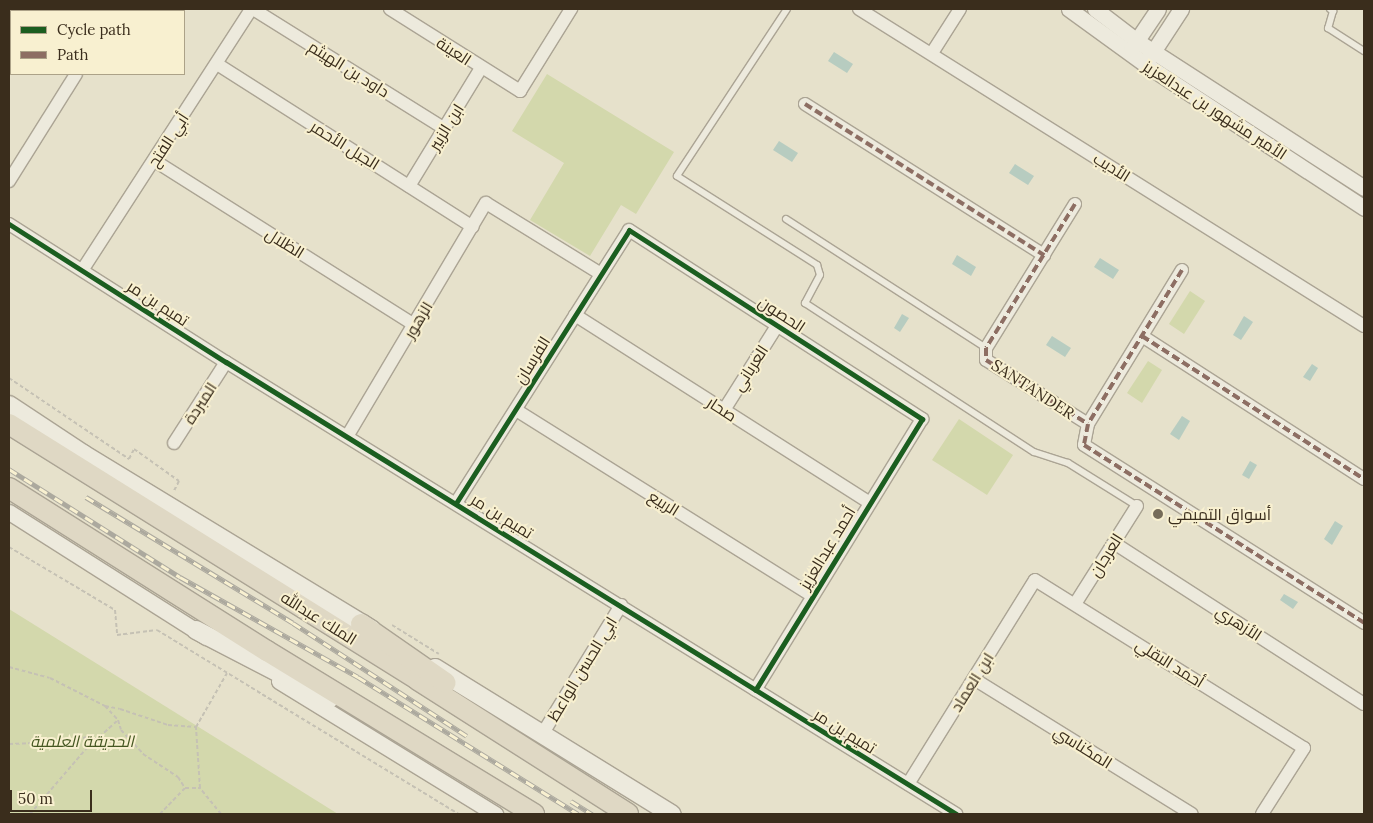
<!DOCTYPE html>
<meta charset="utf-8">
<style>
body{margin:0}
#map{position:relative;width:1373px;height:823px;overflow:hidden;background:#e6e1cb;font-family:Lora,Cairo,serif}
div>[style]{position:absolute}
.green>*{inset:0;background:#d3d8ac}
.water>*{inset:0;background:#b7ccc0}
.path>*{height:2px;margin-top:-1px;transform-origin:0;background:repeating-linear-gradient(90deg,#c5c1b4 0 4px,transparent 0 6.5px)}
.roads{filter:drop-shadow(1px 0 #aba494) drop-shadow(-1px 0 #aba494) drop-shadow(0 1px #aba494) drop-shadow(0 -1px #aba494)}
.service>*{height:6px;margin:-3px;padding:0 3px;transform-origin:3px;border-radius:3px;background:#edeadd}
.minor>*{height:12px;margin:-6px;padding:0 6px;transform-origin:6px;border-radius:6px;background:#edeadd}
.tertiary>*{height:15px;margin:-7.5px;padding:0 7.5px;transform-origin:7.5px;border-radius:7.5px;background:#edeadd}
.secondary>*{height:18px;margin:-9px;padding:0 9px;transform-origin:9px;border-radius:9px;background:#edeadd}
.trunk>*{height:20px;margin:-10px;padding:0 10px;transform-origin:10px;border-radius:10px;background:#dfd8c4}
.rail>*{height:5px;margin-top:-2.5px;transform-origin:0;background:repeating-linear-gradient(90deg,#f8f0d0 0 9px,#aca99e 0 18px);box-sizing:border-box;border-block:1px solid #aca99e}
.quiet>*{height:4px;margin-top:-2px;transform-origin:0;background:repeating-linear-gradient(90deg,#8d6e63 0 8px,transparent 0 12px)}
.cycleway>*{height:5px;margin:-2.5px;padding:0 2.5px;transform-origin:2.5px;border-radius:2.5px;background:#1b5e20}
.dots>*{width:14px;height:14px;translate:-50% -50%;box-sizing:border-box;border:2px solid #f8f0d0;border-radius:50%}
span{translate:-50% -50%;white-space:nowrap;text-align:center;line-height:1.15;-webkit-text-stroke:4px #f8f0d0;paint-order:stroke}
.street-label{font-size:16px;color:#3a2d1c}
.poi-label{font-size:16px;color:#3a2d1c}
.left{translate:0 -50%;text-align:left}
.park-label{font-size:16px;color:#455721;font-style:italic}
.frame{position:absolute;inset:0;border:10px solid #3a2d1c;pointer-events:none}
.legend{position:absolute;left:10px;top:10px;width:175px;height:65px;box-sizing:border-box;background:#f8f0d0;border:1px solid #aca288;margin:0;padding:6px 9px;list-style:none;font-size:15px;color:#3a2d1c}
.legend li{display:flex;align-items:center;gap:10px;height:25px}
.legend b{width:25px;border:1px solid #aca288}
.scale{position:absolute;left:10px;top:790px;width:82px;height:22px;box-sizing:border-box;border:2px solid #3a2d1c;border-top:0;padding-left:6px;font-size:15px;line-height:18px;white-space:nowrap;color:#3a2d1c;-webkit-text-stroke:4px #f8f0d0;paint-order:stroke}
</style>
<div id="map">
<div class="green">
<i style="clip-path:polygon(547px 74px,674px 152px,636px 214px,621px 205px,590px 256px,530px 220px,564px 163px,512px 131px)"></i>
<i style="clip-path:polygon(1190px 291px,1205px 301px,1184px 334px,1169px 324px)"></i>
<i style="clip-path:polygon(1148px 361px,1162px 370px,1142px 403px,1127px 393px)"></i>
<i style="clip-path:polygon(959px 419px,1013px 455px,987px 495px,932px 460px)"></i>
<i style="clip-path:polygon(9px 609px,197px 726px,338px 814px,9px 814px)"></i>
</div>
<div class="water">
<i style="clip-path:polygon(834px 52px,853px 64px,847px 73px,828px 61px)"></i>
<i style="clip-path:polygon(779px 141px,798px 153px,792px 162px,773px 150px)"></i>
<i style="clip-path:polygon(1015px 164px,1034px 176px,1028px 185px,1009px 173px)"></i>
<i style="clip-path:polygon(957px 255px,976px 267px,971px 276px,952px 264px)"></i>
<i style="clip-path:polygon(1100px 258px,1119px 270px,1113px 279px,1094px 267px)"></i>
<i style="clip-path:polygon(902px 314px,909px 318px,900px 332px,894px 328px)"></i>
<i style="clip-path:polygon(1244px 316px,1253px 322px,1241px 340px,1233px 335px)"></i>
<i style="clip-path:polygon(1052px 336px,1071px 348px,1065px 357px,1046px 345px)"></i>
<i style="clip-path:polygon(1312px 364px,1318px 368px,1310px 381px,1303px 377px)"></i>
<i style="clip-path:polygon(1182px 416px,1190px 421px,1179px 440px,1170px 434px)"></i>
<i style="clip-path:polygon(1250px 461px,1257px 465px,1249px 479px,1242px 475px)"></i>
<i style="clip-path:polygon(1335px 521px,1343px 526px,1332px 545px,1324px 539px)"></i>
<i style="clip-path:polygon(1284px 594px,1298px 602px,1293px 609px,1280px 600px)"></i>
</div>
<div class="path">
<i style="left:9px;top:378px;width:145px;rotate:34deg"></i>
<i style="left:129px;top:459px;width:11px;rotate:-63deg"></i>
<i style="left:134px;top:449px;width:55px;rotate:35.4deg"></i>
<i style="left:179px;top:481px;width:11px;rotate:117deg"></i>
<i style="left:9px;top:547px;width:123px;rotate:30.7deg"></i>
<i style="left:115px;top:610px;width:25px;rotate:85deg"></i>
<i style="left:117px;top:635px;width:40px;rotate:-7.1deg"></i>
<i style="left:157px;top:630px;width:354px;rotate:31.4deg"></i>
<i style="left:392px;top:625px;width:55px;rotate:31.7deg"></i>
<i style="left:9px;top:667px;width:42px;rotate:15deg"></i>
<i style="left:50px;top:678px;width:62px;rotate:27deg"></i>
<i style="left:105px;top:706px;width:15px;rotate:11deg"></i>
<i style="left:120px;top:709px;width:51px;rotate:18.4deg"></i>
<i style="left:168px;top:725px;width:28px;rotate:4deg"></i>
<i style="left:105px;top:706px;width:19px;rotate:47deg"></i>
<i style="left:118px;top:720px;width:10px;rotate:73deg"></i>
<i style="left:121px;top:730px;width:33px;rotate:47deg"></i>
<i style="left:143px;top:754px;width:42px;rotate:33.3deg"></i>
<i style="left:178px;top:777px;width:13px;rotate:58deg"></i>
<i style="left:185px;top:788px;width:36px;rotate:134deg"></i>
<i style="left:9px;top:744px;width:55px;rotate:-2.1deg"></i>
<i style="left:64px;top:742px;width:25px;rotate:-12deg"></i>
<i style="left:88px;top:737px;width:9px;rotate:13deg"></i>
<i style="left:185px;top:788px;width:15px"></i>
<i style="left:30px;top:814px;width:84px;rotate:-49.3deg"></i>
<i style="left:85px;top:750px;width:45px;rotate:-42.3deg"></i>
<i style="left:221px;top:814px;width:33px;rotate:-129deg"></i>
<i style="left:200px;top:788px;width:61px;rotate:-93.8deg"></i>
<i style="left:196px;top:727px;width:62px;rotate:-60.1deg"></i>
</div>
<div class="roads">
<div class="service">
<i style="left:787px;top:9px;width:200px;rotate:123.4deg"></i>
<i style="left:677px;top:176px;width:166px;rotate:32.4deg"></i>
<i style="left:817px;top:265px;width:10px;rotate:73deg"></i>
<i style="left:820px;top:275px;width:32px;rotate:118deg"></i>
<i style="left:805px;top:303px;width:273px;rotate:33.1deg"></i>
<i style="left:1034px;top:452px;width:36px;rotate:18deg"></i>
<i style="left:1068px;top:463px;width:81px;rotate:31.9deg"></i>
<i style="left:1330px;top:9px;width:4px;rotate:34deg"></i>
<i style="left:1333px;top:11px;width:18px;rotate:106deg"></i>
<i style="left:1328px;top:28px;width:43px;rotate:32.6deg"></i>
<i style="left:786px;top:219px;width:238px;rotate:32.8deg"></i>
</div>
<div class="minor">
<i style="left:253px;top:9px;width:226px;rotate:32deg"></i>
<i style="left:390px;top:9px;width:154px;rotate:32.2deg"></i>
<i style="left:520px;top:91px;width:97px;rotate:-58.1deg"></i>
<i style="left:859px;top:9px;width:596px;rotate:32.12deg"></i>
<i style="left:115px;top:11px;width:3px;rotate:-45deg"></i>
<i style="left:932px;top:53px;width:52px;rotate:-57.5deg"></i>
<i style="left:217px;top:64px;width:303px;rotate:32.5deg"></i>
<i style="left:805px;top:104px;width:283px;rotate:32.3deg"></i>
<i style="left:155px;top:161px;width:307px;rotate:32.3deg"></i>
<i style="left:9px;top:181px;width:126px;rotate:-57.9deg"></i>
<i style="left:409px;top:186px;width:138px;rotate:-58.6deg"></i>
<i style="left:1075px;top:204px;width:169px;rotate:121.7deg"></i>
<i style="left:986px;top:348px;width:12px;rotate:90deg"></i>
<i style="left:986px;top:360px;width:120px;rotate:32.1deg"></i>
<i style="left:9px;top:224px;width:257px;rotate:32.5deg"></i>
<i style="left:226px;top:362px;width:859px;rotate:31.76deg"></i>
<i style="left:83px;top:269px;width:310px;rotate:-57.1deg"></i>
<i style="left:1182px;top:270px;width:180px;rotate:121.4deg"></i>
<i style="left:1088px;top:424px;width:21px;rotate:101deg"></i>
<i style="left:1084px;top:445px;width:332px;rotate:32.4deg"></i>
<i style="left:575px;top:315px;width:348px;rotate:32.5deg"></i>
<i style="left:1142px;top:336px;width:264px;rotate:32.8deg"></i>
<i style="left:516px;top:410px;width:350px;rotate:32.1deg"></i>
<i style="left:724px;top:410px;width:99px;rotate:-57.8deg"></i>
<i style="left:348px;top:435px;width:270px;rotate:-59.3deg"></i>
<i style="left:486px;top:203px;width:135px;rotate:31.7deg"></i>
<i style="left:174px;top:443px;width:96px;rotate:-57.3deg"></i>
<i style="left:456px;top:503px;width:323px;rotate:-57.6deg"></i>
<i style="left:629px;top:230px;width:349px;rotate:32.8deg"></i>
<i style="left:922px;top:419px;width:318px;rotate:121.6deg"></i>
<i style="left:1114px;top:543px;width:297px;rotate:32.8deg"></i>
<i style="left:1075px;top:604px;width:116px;rotate:-57.7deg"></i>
<i style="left:974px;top:679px;width:256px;rotate:31.8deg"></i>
<i style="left:543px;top:733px;width:150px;rotate:-58.6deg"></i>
<i style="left:908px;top:784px;width:240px;rotate:-58.1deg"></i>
<i style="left:1035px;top:580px;width:317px;rotate:32deg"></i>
<i style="left:1304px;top:748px;width:78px;rotate:122.5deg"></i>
</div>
<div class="tertiary">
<i style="left:1069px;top:9px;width:94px;rotate:35.9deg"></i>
<i style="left:1145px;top:64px;width:262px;rotate:33.3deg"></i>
<i style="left:1095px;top:9px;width:53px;rotate:37.3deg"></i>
<i style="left:1137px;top:41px;width:270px;rotate:32.9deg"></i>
<i style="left:1131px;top:49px;width:48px;rotate:-56deg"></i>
<i style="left:1149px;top:58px;width:59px;rotate:-56.9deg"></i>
<i style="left:9px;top:512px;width:233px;rotate:32.4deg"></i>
<i style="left:279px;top:681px;width:254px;rotate:31.6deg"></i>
</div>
<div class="secondary">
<i style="left:9px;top:405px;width:89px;rotate:33.5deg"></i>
<i style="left:83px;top:454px;width:338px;rotate:31.3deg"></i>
<i style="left:196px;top:630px;width:150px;rotate:27.4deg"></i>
<i style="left:435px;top:668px;width:278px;rotate:31.7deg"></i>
</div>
<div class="trunk">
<i style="left:9px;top:424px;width:483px;rotate:32deg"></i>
<i style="left:418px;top:680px;width:249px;rotate:32.5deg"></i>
<i style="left:9px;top:488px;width:305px;rotate:32.3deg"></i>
<i style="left:267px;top:651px;width:313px;rotate:31.4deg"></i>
<i style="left:361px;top:624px;width:103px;rotate:34.8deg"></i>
</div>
</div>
<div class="rail">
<i style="left:9px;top:469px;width:202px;rotate:32.3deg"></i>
<i style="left:180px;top:577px;width:204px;rotate:29.3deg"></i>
<i style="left:358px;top:677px;width:259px;rotate:31.9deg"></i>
<i style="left:86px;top:497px;width:242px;rotate:31.3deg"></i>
<i style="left:293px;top:623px;width:207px;rotate:33deg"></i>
<i style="left:571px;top:801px;width:25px;rotate:32deg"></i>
</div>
<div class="quiet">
<i style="left:805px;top:104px;width:283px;rotate:32.3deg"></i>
<i style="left:1075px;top:204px;width:169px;rotate:121.7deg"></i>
<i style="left:986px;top:348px;width:12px;rotate:90deg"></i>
<i style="left:986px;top:360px;width:120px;rotate:32.1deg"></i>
<i style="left:1182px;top:270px;width:180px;rotate:121.4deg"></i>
<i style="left:1088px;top:424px;width:21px;rotate:101deg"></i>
<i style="left:1084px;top:445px;width:332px;rotate:32.4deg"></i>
<i style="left:1142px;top:336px;width:264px;rotate:32.8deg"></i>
</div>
<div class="cycleway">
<i style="left:9px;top:224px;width:257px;rotate:32.5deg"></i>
<i style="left:226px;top:362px;width:859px;rotate:31.76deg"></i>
<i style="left:456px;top:503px;width:323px;rotate:-57.6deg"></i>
<i style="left:629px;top:230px;width:349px;rotate:32.8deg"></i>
<i style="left:922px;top:419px;width:318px;rotate:121.6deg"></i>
</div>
<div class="dots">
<i style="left:1158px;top:514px;background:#766c59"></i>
</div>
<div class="street-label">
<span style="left:454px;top:51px;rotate:33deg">العينة</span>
<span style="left:349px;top:69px;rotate:32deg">داود بن الهيثم</span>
<span style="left:1215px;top:110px;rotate:33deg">الأمير مشهور بن عبدالعزيز</span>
<span style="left:446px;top:127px;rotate:-58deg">ابن الزبير</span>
<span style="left:168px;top:140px;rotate:-57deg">أبي الفتح</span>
<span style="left:345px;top:145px;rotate:32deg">الجبل الأحمر</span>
<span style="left:1112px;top:167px;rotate:32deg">الأديب</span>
<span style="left:285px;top:243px;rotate:32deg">الظلال</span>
<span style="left:158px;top:303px;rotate:33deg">تميم بن مر</span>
<span style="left:782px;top:314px;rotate:33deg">الحصون</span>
<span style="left:418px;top:320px;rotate:-59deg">الزهور</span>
<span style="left:532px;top:360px;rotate:-58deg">الفرسان</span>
<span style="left:750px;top:368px;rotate:-57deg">العرباني</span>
<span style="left:1033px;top:389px;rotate:33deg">SANTANDER</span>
<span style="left:200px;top:403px;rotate:-57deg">المبردة</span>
<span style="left:722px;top:409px;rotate:33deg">صحار</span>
<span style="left:664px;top:503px;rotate:32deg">الربيع</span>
<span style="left:502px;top:516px;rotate:32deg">تميم بن مر</span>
<span style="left:827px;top:548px;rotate:-59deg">أحمد عبدالعزيز</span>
<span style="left:1106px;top:555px;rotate:-58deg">العرجان</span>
<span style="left:319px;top:618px;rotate:32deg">الملك عبدالله</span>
<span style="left:1239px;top:623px;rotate:33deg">الأزهري</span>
<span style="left:1170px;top:663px;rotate:32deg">أحمد البقلي</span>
<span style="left:582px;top:669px;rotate:-59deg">ابي الحسن الواعظ</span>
<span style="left:972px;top:682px;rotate:-58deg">ابن العماد</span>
<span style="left:845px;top:731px;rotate:32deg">تميم بن مر</span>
<span style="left:1083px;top:747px;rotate:32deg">المكناسي</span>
</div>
<div class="poi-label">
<span class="left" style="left:1168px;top:514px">أسواق التميمي</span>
</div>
<div class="park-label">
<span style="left:82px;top:741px">الحديقة العلمية</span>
</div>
<div class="frame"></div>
<ul class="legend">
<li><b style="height:6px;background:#1b5e20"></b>Cycle path</li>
<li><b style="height:6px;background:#8d6e63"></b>Path</li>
</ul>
<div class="scale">50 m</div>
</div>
